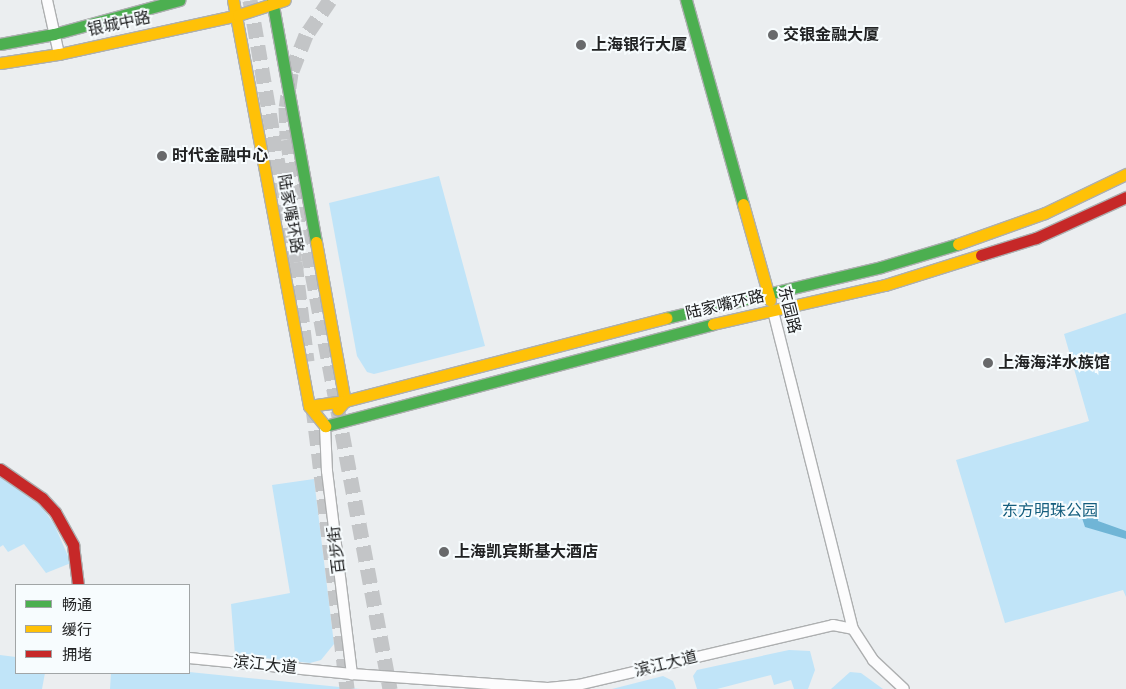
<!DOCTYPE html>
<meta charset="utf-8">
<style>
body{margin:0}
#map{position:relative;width:1126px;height:689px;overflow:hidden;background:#ebeef0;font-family:"Space Grotesk","Noto Sans SC",sans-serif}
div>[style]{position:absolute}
.green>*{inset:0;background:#c0e4f8}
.water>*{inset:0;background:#70b5d6}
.secondary-tunnel>*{height:15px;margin-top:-7.5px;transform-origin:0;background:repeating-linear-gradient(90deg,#c3c5c7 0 15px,transparent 0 23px)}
.roads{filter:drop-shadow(1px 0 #adafb0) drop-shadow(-1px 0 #adafb0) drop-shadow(0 1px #adafb0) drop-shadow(0 -1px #adafb0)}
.street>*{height:10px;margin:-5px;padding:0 5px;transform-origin:5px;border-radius:5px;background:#fcfcfd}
.fast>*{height:11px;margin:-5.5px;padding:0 5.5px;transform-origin:5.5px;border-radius:5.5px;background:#4caf50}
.slow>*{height:11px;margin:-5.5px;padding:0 5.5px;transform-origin:5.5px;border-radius:5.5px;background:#ffc107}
.jam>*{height:11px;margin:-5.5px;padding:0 5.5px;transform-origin:5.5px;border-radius:5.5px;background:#c62828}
.dots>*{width:14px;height:14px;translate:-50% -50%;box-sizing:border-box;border:2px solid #f7fcfe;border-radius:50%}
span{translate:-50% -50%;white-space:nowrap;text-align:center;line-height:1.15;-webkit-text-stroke:4px #f7fcfe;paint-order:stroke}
.street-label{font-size:16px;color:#212223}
.poi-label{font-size:16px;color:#212223;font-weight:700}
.left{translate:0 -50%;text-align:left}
.park-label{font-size:16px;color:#145d7d}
.legend{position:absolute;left:15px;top:584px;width:175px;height:90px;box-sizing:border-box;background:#f7fcfe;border:1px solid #a1a5a6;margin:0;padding:6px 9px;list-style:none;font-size:15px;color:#212223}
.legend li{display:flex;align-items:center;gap:10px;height:25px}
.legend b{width:25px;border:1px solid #a1a5a6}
</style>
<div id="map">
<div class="green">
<i style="clip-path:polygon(439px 176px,485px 346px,374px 374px,367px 372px,357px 356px,329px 203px)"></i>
<i style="clip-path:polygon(1126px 313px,1126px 597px,1123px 590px,1005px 623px,956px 460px,1089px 421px,1064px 334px)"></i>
<i style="clip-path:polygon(0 476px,41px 506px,54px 524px,71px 563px,46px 573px,24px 544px,8px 552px,3px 545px,0 547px)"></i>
<i style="clip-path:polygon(314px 479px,334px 644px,321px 660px,310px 663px,235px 655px,231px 604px,290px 593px,272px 485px)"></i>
<i style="clip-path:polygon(789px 650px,810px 651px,815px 670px,808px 689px,794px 689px,791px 680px,774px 685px,771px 675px,717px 689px,697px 689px,693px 676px,697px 670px)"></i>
<i style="clip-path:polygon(0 655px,16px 657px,16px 673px,45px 673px,42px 689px,0 689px)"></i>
<i style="clip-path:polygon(189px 672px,360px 689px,110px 689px,111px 673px)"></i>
<i style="clip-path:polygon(850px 672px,861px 673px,883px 689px,831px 689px)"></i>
<i style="clip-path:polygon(663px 676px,673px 681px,676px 689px,612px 689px)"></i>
</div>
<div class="water">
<i style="clip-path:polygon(1090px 502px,1097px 506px,1098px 521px,1126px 531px,1126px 539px,1085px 527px,1081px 515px)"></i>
</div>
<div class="secondary-tunnel">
<i style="left:250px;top:0;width:266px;rotate:80.3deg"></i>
<i style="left:295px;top:262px;width:100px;rotate:83.1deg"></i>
<i style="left:330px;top:0;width:42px;rotate:124.4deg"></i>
<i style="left:306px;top:35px;width:41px;rotate:111.5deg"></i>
<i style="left:291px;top:73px;width:34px;rotate:98deg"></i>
<i style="left:286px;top:107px;width:32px;rotate:88deg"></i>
<i style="left:287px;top:139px;width:560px;rotate:79.39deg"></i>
<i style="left:313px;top:407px;width:284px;rotate:83.1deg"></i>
</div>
<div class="roads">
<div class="street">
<i style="left:47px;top:0;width:55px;rotate:77.5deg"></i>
<i style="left:773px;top:311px;width:328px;rotate:75.9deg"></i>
<i style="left:325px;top:426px;width:45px;rotate:87.5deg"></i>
<i style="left:327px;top:471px;width:205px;rotate:83deg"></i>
<i style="left:189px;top:658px;width:164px;rotate:5.6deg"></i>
<i style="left:352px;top:674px;width:196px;rotate:4.1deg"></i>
<i style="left:548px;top:688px;width:30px;rotate:-6deg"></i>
<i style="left:578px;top:685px;width:262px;rotate:-13.2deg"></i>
<i style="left:833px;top:625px;width:20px;rotate:11deg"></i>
<i style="left:853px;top:629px;width:37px;rotate:57deg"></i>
<i style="left:873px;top:660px;width:42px;rotate:43.1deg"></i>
</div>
<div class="fast">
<i style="left:272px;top:0;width:246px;rotate:79.7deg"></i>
<i style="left:686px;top:0;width:212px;rotate:74.4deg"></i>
<i style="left:0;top:44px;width:55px;rotate:-10.5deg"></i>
<i style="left:54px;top:34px;width:130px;rotate:-15.2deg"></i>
<i style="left:666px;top:318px;width:221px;rotate:-13.3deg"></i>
<i style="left:881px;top:267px;width:80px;rotate:-16.6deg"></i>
<i style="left:325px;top:426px;width:401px;rotate:-14.7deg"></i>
</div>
<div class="slow">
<i style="left:233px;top:0;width:413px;rotate:79.4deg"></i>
<i style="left:309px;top:406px;width:26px;rotate:51deg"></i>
<i style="left:0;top:63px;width:60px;rotate:-8.7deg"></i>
<i style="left:59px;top:54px;width:183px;rotate:-12.3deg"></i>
<i style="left:238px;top:15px;width:49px;rotate:-17.7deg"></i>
<i style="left:743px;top:204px;width:100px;rotate:74.3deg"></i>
<i style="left:316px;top:242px;width:162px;rotate:79.7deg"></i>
<i style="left:345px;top:401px;width:11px;rotate:131deg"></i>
<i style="left:958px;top:244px;width:92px;rotate:-19.6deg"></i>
<i style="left:1045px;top:213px;width:90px;rotate:-25.7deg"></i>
<i style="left:713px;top:324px;width:176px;rotate:-12.8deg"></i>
<i style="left:885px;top:285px;width:101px;rotate:-17.4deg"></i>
<i style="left:309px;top:406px;width:36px;rotate:-8deg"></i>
<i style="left:345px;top:401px;width:332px;rotate:-14.5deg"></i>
</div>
<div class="jam">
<i style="left:981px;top:255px;width:58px;rotate:-17.2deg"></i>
<i style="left:1036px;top:238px;width:99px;rotate:-24.5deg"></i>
<i style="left:0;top:469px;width:51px;rotate:34.6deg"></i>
<i style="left:42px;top:498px;width:19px;rotate:47deg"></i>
<i style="left:55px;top:512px;width:38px;rotate:61deg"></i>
<i style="left:73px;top:545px;width:40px;rotate:82.9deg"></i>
</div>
</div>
<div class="dots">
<i style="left:773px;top:35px;background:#68696b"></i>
<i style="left:581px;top:45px;background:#68696b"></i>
<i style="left:162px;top:156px;background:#68696b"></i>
<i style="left:988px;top:363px;background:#68696b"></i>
<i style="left:444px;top:552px;background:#68696b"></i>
</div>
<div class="street-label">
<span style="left:119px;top:24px;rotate:-12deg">银城中路</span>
<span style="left:290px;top:214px;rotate:80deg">陆家嘴环路</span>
<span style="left:725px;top:305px;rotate:-13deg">陆家嘴环路</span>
<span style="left:789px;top:310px;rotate:76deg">东园路</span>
<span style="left:337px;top:550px;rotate:-97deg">百步街</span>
<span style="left:666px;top:664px;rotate:-14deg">滨江大道</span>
<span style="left:265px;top:665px;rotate:6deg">滨江大道</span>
</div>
<div class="poi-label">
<span class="left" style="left:783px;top:35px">交银金融大厦</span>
<span class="left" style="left:591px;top:45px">上海银行大厦</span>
<span class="left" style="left:172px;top:156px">时代金融中心</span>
<span class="left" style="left:998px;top:363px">上海海洋水族馆</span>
<span class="left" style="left:454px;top:552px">上海凯宾斯基大酒店</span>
</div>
<div class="park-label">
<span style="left:1050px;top:511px">东方明珠公园</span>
</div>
<ul class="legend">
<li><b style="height:6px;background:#4caf50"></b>畅通</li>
<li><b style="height:6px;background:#ffc107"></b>缓行</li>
<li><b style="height:6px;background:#c62828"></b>拥堵</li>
</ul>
</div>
